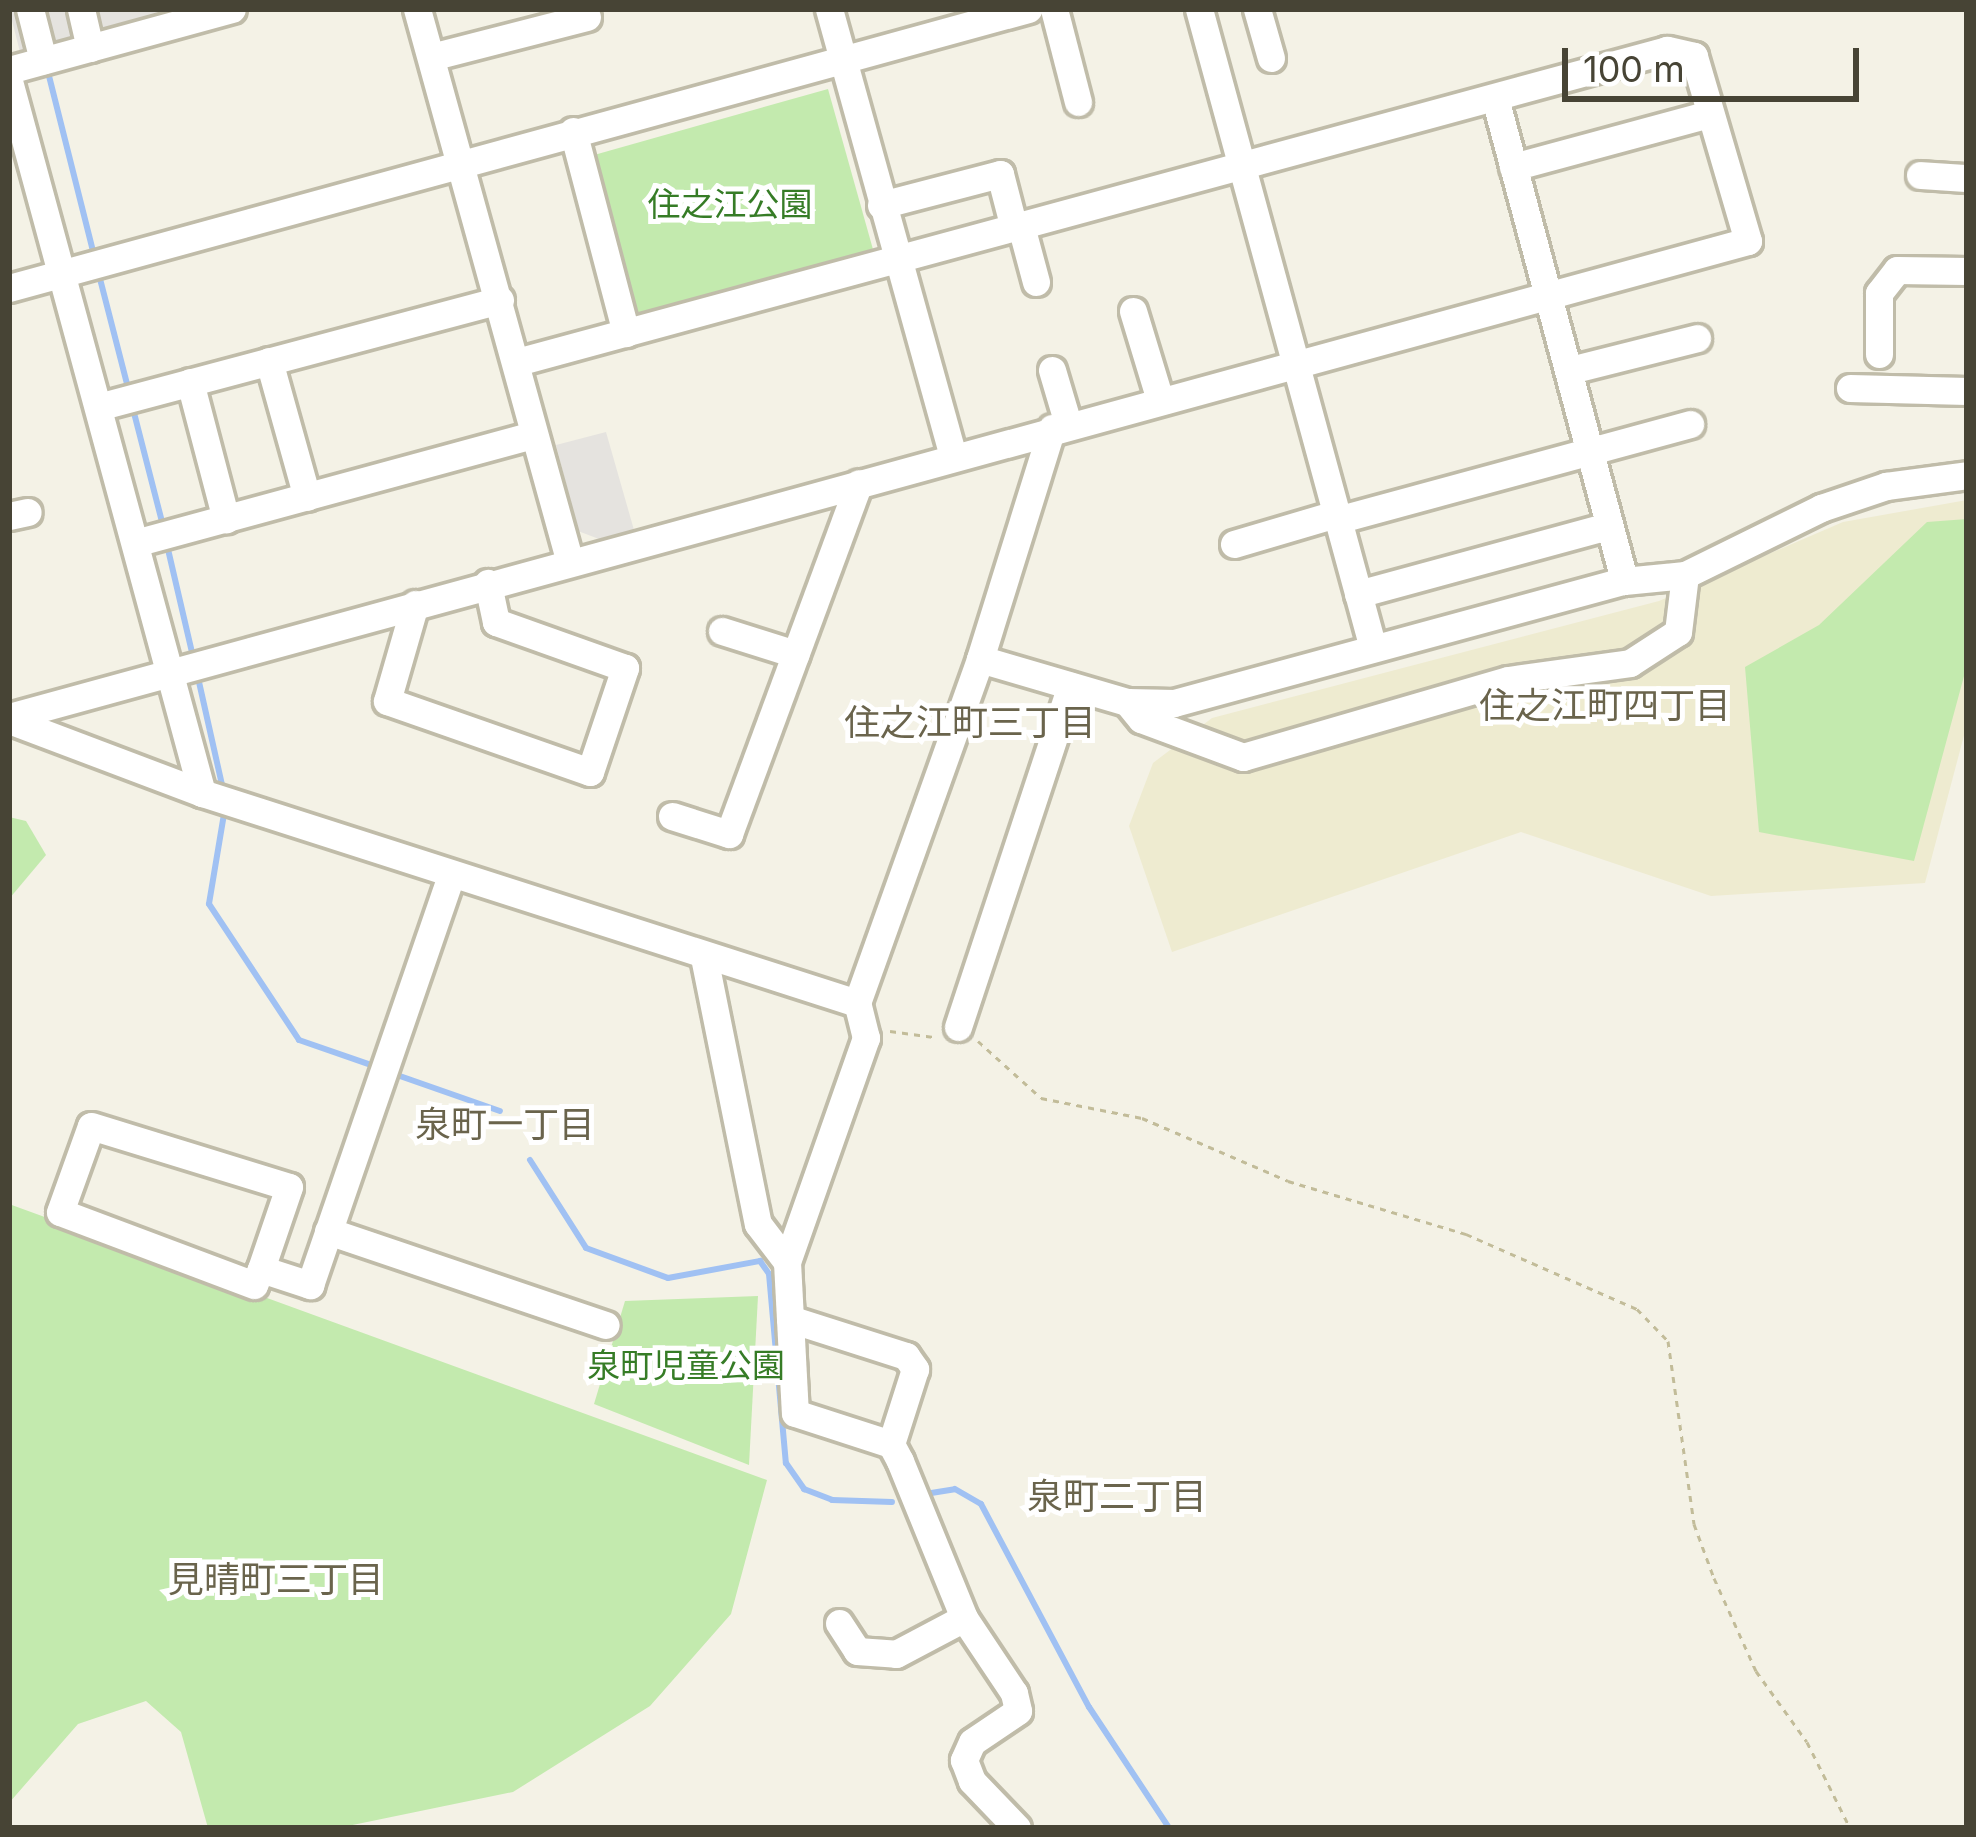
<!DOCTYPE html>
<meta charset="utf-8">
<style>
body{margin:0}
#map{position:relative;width:1976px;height:1837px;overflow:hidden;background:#f4f2e6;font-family:Inter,"Noto Sans JP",sans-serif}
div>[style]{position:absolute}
.education>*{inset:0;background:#eeebd0}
.green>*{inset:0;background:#c3eaae}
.parking>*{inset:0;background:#e5e3df}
.stream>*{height:6px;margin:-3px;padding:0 3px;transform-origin:3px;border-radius:3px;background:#a0c1f3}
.path>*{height:3px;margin-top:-1.5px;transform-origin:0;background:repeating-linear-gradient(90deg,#c2bc99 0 6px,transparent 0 12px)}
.roads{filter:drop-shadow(3px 0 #c0bca9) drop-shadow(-3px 0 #c0bca9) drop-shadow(0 3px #c0bca9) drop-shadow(0 -3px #c0bca9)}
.minor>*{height:27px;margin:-13.5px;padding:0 13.5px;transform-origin:13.5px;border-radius:13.5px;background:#fff}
span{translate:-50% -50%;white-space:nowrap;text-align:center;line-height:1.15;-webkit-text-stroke:10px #fff;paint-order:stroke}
.park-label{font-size:33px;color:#367c26}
.neighbourhood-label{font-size:36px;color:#6a644c}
.frame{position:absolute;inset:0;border:12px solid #474435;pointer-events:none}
.scale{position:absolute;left:1562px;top:48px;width:297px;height:54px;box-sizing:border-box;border:6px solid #474435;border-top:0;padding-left:15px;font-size:36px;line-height:42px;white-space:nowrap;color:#474435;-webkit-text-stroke:9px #fff;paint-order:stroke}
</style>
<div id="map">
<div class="education">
<i style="clip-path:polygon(1967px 500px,1967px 724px,1925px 883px,1711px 896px,1521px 832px,1172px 952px,1129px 826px,1153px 763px,1212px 718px,1659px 601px,1843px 522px)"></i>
</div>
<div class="green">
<i style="clip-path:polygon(828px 89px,874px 253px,633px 321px,587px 157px)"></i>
<i style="clip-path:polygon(1967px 519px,1967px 665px,1914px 861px,1759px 832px,1745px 667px,1819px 625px,1927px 522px)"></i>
<i style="clip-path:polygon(9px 817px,26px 821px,46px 855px,9px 899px)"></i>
<i style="clip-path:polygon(9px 1204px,767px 1480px,731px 1614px,650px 1706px,513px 1792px,338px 1828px,208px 1828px,181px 1732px,146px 1701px,78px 1724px,9px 1803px)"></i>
<i style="clip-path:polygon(758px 1296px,749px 1465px,594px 1404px,625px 1301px)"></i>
</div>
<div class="parking">
<i style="clip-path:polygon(9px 9px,190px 9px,21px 56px)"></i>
<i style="clip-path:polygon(606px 432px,634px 530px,599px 539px,578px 531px,556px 445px)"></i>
</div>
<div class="stream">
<i style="left:47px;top:68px;width:197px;rotate:75.9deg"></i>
<i style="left:98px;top:271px;width:125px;rotate:75.6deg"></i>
<i style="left:132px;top:405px;width:125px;rotate:75.6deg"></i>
<i style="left:167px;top:545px;width:119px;rotate:76.9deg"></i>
<i style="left:197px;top:673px;width:119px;rotate:77.4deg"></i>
<i style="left:225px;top:808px;width:97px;rotate:99.5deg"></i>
<i style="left:209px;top:904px;width:163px;rotate:56.5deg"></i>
<i style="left:299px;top:1040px;width:76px;rotate:19.1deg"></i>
<i style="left:397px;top:1075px;width:109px;rotate:19.3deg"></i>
<i style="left:530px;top:1160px;width:104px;rotate:57.5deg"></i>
<i style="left:586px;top:1248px;width:87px;rotate:20.1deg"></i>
<i style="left:668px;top:1278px;width:94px;rotate:-10.5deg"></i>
<i style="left:760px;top:1261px;width:16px;rotate:55deg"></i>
<i style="left:769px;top:1274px;width:190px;rotate:84.9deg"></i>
<i style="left:786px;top:1463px;width:32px;rotate:55deg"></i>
<i style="left:804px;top:1489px;width:30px;rotate:21deg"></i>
<i style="left:832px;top:1500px;width:60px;rotate:1.9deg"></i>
<i style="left:925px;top:1494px;width:30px;rotate:-9deg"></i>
<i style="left:955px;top:1489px;width:30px;rotate:30deg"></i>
<i style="left:981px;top:1504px;width:230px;rotate:62deg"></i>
<i style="left:1089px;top:1707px;width:145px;rotate:56.5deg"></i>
</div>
<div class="path">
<i style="left:890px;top:1031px;width:44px;rotate:7.8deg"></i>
<i style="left:978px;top:1041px;width:85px;rotate:42.1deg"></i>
<i style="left:1041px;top:1098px;width:103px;rotate:11.2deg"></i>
<i style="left:1142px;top:1118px;width:159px;rotate:23.3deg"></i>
<i style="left:1288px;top:1181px;width:186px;rotate:16.6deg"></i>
<i style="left:1466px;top:1234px;width:187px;rotate:23.7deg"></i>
<i style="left:1637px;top:1309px;width:45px;rotate:45.9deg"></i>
<i style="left:1668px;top:1341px;width:185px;rotate:81.9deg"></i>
<i style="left:1694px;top:1524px;width:58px;rotate:69.7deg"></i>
<i style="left:1714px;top:1578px;width:102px;rotate:65.7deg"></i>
<i style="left:1756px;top:1671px;width:87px;rotate:54.3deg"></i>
<i style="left:1807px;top:1742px;width:96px;rotate:63.4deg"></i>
</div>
<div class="roads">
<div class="minor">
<i style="left:30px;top:9px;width:53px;rotate:75.7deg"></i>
<i style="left:81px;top:9px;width:40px;rotate:77deg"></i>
<i style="left:417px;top:9px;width:571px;rotate:74.55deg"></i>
<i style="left:829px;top:9px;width:465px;rotate:74.5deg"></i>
<i style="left:1054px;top:9px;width:96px;rotate:75.5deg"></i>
<i style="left:1199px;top:9px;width:662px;rotate:74.77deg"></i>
<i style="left:1257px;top:9px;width:51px;rotate:74.1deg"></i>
<i style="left:431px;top:57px;width:161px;rotate:-14.4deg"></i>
<i style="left:9px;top:70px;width:231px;rotate:-15.3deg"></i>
<i style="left:9px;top:81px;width:738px;rotate:74.83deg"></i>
<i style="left:1495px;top:98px;width:500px;rotate:75deg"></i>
<i style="left:573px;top:131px;width:209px;rotate:75.3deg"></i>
<i style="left:1513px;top:167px;width:204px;rotate:-15.1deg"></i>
<i style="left:1920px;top:175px;width:47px;rotate:3.7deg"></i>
<i style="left:881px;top:205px;width:123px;rotate:-14.6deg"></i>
<i style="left:1000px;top:174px;width:56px;rotate:75.5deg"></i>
<i style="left:1021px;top:226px;width:58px;rotate:75deg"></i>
<i style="left:9px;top:288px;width:1057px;rotate:-15.31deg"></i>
<i style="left:1133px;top:311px;width:93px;rotate:73.1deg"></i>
<i style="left:1879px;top:354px;width:61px;rotate:-90deg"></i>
<i style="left:1879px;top:293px;width:29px;rotate:-52deg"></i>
<i style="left:1897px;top:270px;width:70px;rotate:0.8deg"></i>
<i style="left:269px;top:361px;width:141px;rotate:74.4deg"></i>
<i style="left:1052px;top:370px;width:56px;rotate:73.5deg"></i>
<i style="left:1570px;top:370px;width:131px;rotate:-14.1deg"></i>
<i style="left:190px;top:382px;width:142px;rotate:75.3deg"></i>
<i style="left:1850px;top:388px;width:117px;rotate:1.5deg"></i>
<i style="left:98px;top:407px;width:416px;rotate:-14.9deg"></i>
<i style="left:9px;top:516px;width:19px;rotate:-12deg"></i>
<i style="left:1337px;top:520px;width:366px;rotate:-15.2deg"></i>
<i style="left:135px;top:543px;width:412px;rotate:-15.2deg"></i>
<i style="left:1234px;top:544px;width:106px;rotate:-16.4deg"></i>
<i style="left:1358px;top:594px;width:260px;rotate:-15.2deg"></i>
<i style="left:415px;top:604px;width:101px;rotate:106.1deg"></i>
<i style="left:387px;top:701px;width:215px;rotate:19.3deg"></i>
<i style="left:590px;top:772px;width:110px;rotate:-71.4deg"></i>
<i style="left:625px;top:668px;width:137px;rotate:-160.4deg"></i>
<i style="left:496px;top:622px;width:40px;rotate:-102deg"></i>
<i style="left:722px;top:631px;width:77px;rotate:17.5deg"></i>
<i style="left:980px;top:659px;width:153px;rotate:16.3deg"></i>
<i style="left:1127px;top:702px;width:47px;rotate:1.2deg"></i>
<i style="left:1174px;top:703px;width:466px;rotate:-15.2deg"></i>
<i style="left:1624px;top:581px;width:61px;rotate:-5.6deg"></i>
<i style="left:1685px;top:575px;width:152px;rotate:-26.2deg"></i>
<i style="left:1821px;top:508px;width:69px;rotate:-18.7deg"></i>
<i style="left:1886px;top:486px;width:82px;rotate:-7.7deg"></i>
<i style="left:1127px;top:702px;width:22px;rotate:51deg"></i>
<i style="left:1141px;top:719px;width:109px;rotate:20.4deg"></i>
<i style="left:1243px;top:757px;width:276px;rotate:-16.2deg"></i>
<i style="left:1508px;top:680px;width:123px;rotate:-7.9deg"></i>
<i style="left:1630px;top:663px;width:57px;rotate:-32.9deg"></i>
<i style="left:1678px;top:632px;width:57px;rotate:-83deg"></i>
<i style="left:9px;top:717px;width:1803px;rotate:-15.31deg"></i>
<i style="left:1748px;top:241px;width:193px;rotate:-106.3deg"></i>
<i style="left:1694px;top:56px;width:28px;rotate:-167deg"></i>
<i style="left:1667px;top:50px;width:1192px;rotate:164.82deg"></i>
<i style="left:9px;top:720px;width:206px;rotate:20.7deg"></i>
<i style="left:202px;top:793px;width:688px;rotate:17.78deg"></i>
<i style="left:672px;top:816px;width:60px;rotate:17.5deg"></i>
<i style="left:729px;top:834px;width:374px;rotate:-69.7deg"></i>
<i style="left:704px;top:957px;width:272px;rotate:78.6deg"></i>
<i style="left:758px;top:1224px;width:48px;rotate:52.7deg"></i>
<i style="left:787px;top:1262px;width:151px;rotate:87deg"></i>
<i style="left:795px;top:1413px;width:101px;rotate:17.9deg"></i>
<i style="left:891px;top:1444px;width:19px;rotate:62deg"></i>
<i style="left:900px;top:1461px;width:170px;rotate:67.8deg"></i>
<i style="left:964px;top:1618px;width:90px;rotate:56.3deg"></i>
<i style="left:1014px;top:1693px;width:18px;rotate:77deg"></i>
<i style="left:1018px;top:1711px;width:55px;rotate:146deg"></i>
<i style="left:972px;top:1742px;width:20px;rotate:114deg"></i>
<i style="left:964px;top:1760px;width:22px;rotate:69deg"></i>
<i style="left:972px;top:1781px;width:65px;rotate:46.2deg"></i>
<i style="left:958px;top:1027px;width:359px;rotate:-71.7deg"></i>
<i style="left:328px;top:1231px;width:293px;rotate:18.7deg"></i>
<i style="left:787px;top:1262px;width:238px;rotate:-70.6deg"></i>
<i style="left:866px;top:1038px;width:36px;rotate:-104deg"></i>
<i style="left:857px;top:1003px;width:365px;rotate:-70.3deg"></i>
<i style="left:980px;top:659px;width:242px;rotate:-72.7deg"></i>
<i style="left:261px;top:1269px;width:17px;rotate:114deg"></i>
<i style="left:254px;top:1285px;width:207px;rotate:-159.4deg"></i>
<i style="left:60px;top:1212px;width:91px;rotate:-70.2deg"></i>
<i style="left:91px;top:1126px;width:207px;rotate:17.1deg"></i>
<i style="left:289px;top:1187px;width:87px;rotate:108.9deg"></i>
<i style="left:261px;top:1269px;width:52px;rotate:18.1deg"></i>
<i style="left:310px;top:1285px;width:434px;rotate:-71deg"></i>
<i style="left:790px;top:1319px;width:122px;rotate:17.7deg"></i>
<i style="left:906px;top:1356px;width:16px;rotate:55deg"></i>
<i style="left:915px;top:1369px;width:79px;rotate:107.7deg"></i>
<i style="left:839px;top:1623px;width:33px;rotate:57deg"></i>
<i style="left:857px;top:1651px;width:39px;rotate:4deg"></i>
<i style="left:896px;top:1654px;width:77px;rotate:-27.9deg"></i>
</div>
</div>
<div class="park-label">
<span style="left:730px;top:205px">住之江公園</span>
<span style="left:686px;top:1366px">泉町児童公園</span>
</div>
<div class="neighbourhood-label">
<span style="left:1605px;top:706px">住之江町四丁目</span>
<span style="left:970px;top:723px">住之江町三丁目</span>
<span style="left:505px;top:1125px">泉町一丁目</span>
<span style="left:1117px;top:1497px">泉町二丁目</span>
<span style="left:276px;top:1580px">見晴町三丁目</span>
</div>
<div class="frame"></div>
<div class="scale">100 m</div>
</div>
